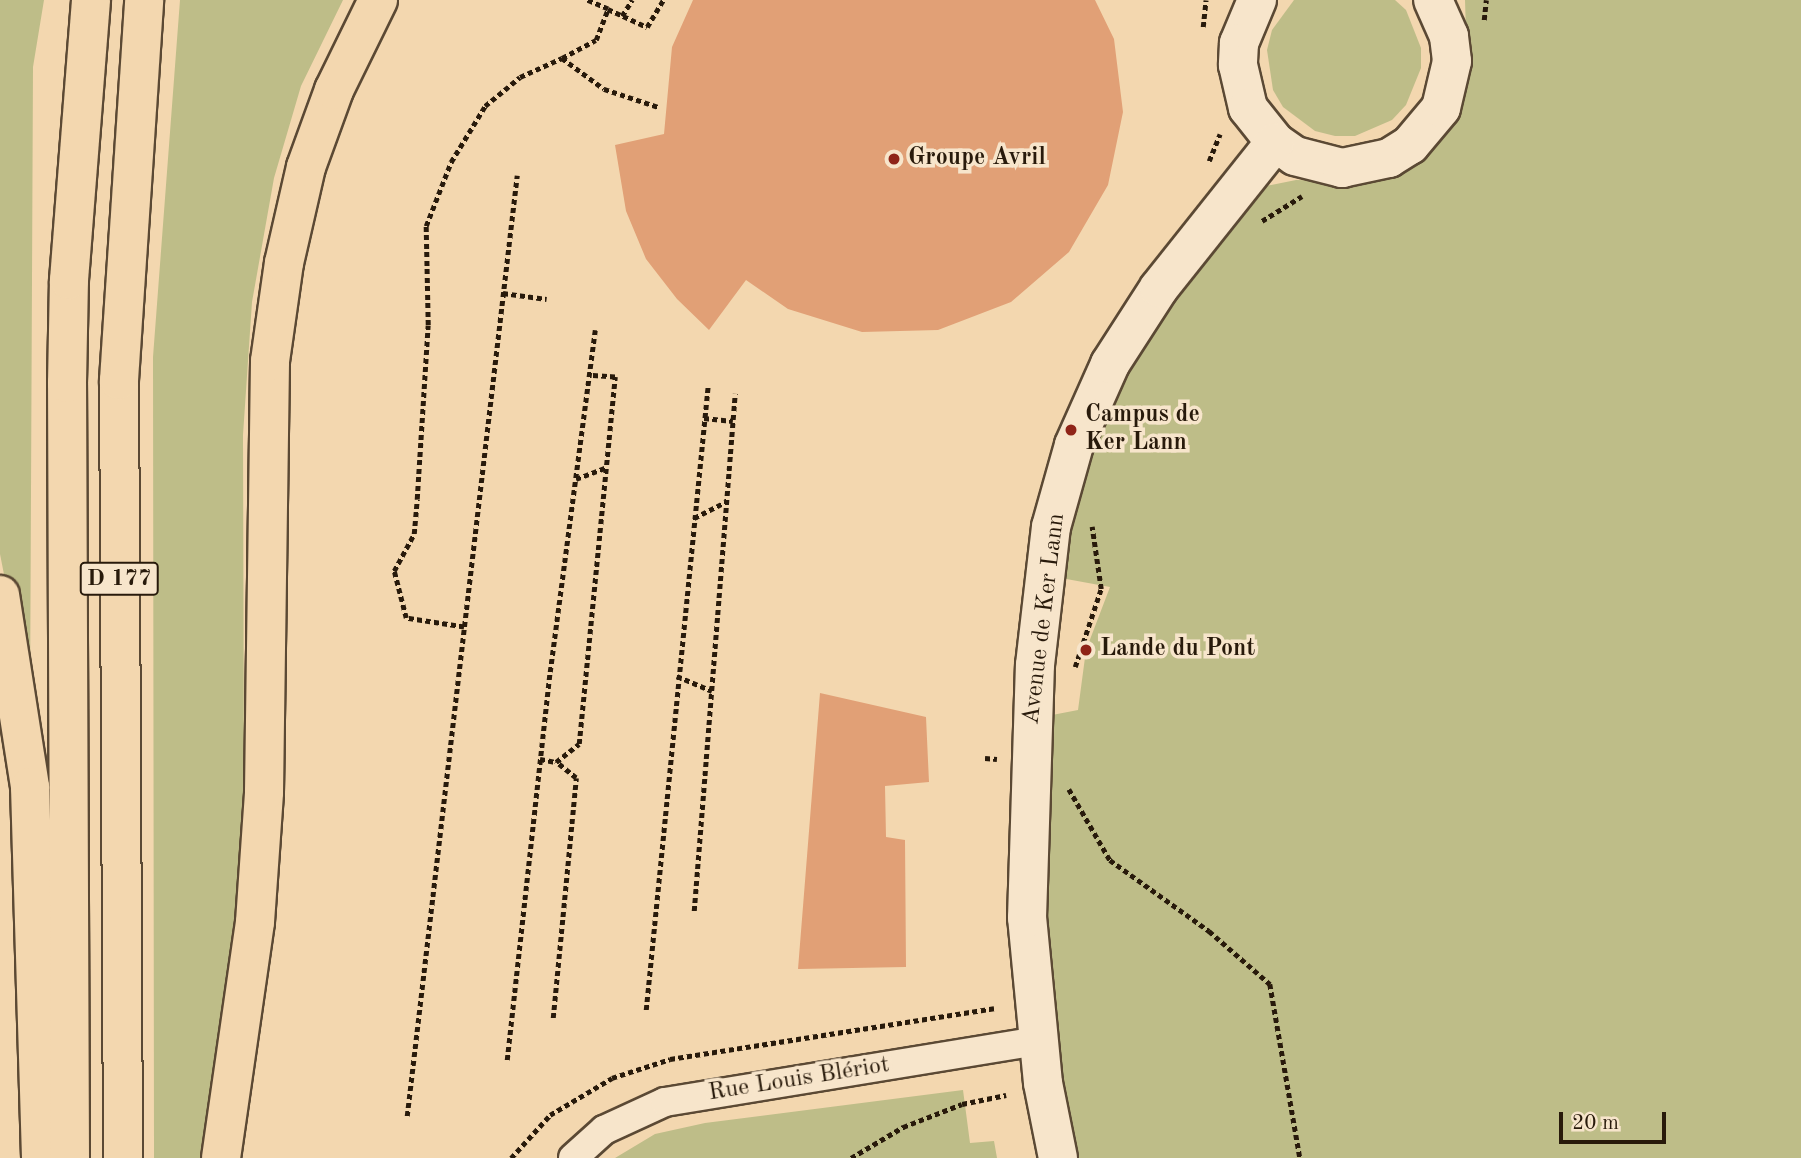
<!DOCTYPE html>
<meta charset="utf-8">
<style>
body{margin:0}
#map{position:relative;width:1801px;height:1158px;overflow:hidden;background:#f3d7af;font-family:"Old Standard TT",serif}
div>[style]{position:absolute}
.green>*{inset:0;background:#bebd88}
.building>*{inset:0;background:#e1a076}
.path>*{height:4.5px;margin-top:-2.25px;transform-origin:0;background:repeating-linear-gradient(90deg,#281a0b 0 5px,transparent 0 8.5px)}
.roads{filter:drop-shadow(2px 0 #5b4934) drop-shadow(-2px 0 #5b4934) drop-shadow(0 2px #5b4934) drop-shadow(0 -2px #5b4934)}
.street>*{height:28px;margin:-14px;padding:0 14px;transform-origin:14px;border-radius:14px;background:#f7e5cb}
.secondary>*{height:38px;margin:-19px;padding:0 19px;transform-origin:19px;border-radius:19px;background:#f7e5cb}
.highway>*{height:38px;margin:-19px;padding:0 19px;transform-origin:19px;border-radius:19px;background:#f3d7af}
.dots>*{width:19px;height:19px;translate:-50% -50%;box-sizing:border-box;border:4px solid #f7e5cb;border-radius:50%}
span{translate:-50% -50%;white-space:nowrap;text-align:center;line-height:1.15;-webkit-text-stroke:7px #f7e5cb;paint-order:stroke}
.shield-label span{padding:2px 5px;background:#f7e5cb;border:2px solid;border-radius:5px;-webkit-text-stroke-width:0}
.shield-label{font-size:23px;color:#281a0b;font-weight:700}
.poi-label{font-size:24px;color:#281a0b;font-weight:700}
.left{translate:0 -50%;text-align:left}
.street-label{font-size:24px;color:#281a0b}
.scale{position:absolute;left:1559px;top:1112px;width:107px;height:32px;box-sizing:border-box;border:4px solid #281a0b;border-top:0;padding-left:9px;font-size:21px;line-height:24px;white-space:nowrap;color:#281a0b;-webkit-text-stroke:5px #f7e5cb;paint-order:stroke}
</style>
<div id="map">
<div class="green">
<i style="clip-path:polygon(0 0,44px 0,33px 67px,30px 707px,0 554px)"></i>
<i style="clip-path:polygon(180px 0,343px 0,301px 86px,274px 178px,252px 302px,243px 435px,244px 789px,232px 954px,203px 1158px,154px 1158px,153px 357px)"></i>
<i style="clip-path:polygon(1294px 0,1395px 0,1406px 10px,1421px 48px,1421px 68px,1406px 105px,1392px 120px,1355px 136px,1335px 136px,1315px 131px,1283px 107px,1273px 90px,1267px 50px,1272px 30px)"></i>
<i style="clip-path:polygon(1465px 0,1801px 0,1801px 1158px,1072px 1158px,1043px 950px,1047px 716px,1078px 710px,1086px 650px,1110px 587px,1061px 578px,1071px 518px,1102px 421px,1139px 346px,1266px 186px,1296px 180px,1336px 181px,1383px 174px,1467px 65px)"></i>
<i style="clip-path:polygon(963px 1090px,970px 1143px,994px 1141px,997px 1158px,615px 1158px,655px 1134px,705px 1123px)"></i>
</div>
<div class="building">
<i style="clip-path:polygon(693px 0,1095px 0,1114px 39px,1123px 112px,1108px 185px,1069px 252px,1011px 302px,938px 330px,862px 332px,788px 309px,746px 280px,709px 330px,677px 299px,646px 259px,626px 211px,615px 145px,664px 134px,672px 47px)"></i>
<i style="clip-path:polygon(820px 693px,926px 717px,929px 782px,885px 786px,886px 837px,905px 840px,906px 967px,798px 969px)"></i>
</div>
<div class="path">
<i style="left:608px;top:9px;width:43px;rotate:24.8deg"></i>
<i style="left:647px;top:27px;width:31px;rotate:-59deg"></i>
<i style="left:622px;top:16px;width:19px;rotate:-58deg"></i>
<i style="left:1484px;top:20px;width:20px;rotate:-84deg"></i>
<i style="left:1203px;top:27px;width:27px;rotate:-84deg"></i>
<i style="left:562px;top:58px;width:38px;rotate:-28deg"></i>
<i style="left:596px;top:40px;width:33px;rotate:-69deg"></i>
<i style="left:608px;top:9px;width:23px;rotate:-157deg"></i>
<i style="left:1209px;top:161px;width:29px;rotate:-68deg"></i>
<i style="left:1262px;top:221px;width:47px;rotate:-32deg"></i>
<i style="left:503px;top:293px;width:44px;rotate:7.8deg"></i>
<i style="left:704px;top:418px;width:29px;rotate:6deg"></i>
<i style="left:576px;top:479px;width:31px;rotate:-21deg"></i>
<i style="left:694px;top:518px;width:36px;rotate:-27deg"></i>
<i style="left:464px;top:627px;width:59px;rotate:-171.2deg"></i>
<i style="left:406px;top:618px;width:49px;rotate:-104.3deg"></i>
<i style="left:394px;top:571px;width:42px;rotate:-61.6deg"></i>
<i style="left:414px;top:534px;width:35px;rotate:-85deg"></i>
<i style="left:417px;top:499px;width:174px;rotate:-86.4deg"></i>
<i style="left:428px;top:325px;width:99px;rotate:-91.2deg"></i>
<i style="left:426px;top:226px;width:69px;rotate:-68.7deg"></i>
<i style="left:451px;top:162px;width:66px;rotate:-58.7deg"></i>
<i style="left:485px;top:106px;width:45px;rotate:-39.6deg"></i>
<i style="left:520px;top:77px;width:46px;rotate:-24.3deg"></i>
<i style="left:562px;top:58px;width:52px;rotate:36.4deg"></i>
<i style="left:604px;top:89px;width:57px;rotate:18.4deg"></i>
<i style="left:1075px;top:667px;width:82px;rotate:-71.6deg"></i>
<i style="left:1101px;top:589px;width:63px;rotate:-98.3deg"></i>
<i style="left:677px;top:676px;width:38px;rotate:23deg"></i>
<i style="left:985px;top:758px;width:12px;rotate:5deg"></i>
<i style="left:540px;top:759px;width:16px;rotate:11deg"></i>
<i style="left:1069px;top:789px;width:82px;rotate:60deg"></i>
<i style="left:1110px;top:860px;width:122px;rotate:35.6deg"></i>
<i style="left:1209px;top:931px;width:81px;rotate:41deg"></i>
<i style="left:1270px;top:984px;width:177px;rotate:80.2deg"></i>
<i style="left:694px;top:911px;width:519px;rotate:-85.47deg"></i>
<i style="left:646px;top:1010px;width:627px;rotate:-84.33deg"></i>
<i style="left:553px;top:1018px;width:241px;rotate:-84.5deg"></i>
<i style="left:576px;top:778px;width:26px;rotate:-141deg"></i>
<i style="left:556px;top:762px;width:29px;rotate:-38deg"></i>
<i style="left:579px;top:744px;width:369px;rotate:-84.4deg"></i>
<i style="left:615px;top:377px;width:26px;rotate:-176deg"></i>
<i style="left:507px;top:1060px;width:390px;rotate:-83.7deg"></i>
<i style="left:550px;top:672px;width:345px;rotate:-82.5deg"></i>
<i style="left:407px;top:1116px;width:947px;rotate:-83.33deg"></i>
<i style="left:511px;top:1158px;width:58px;rotate:-47.8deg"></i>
<i style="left:550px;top:1115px;width:72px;rotate:-30.8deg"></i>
<i style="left:612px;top:1078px;width:61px;rotate:-18.1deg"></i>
<i style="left:670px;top:1059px;width:328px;rotate:-8.9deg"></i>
<i style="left:851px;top:1158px;width:61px;rotate:-30.8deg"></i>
<i style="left:903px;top:1127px;width:63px;rotate:-21.3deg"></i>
<i style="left:962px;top:1104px;width:45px;rotate:-11.6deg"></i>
</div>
<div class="roads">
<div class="street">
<i style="left:573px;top:1158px;width:42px;rotate:-42.1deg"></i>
<i style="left:604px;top:1130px;width:67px;rotate:-24.7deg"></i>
<i style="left:665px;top:1102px;width:379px;rotate:-9.3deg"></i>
</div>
<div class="secondary">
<i style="left:1257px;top:0;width:47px;rotate:112.7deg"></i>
<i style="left:1239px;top:43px;width:22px;rotate:93deg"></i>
<i style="left:1238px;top:65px;width:44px;rotate:76.9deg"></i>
<i style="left:1248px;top:108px;width:43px;rotate:51.5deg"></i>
<i style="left:1275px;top:142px;width:24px;rotate:35deg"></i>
<i style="left:1295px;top:156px;width:49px;rotate:14.3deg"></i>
<i style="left:1342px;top:168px;width:48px;rotate:-12deg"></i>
<i style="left:1389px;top:158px;width:25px;rotate:-32deg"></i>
<i style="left:1410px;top:145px;width:48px;rotate:-50deg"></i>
<i style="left:1441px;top:108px;width:48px;rotate:-76.8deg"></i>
<i style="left:1452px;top:61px;width:25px;rotate:-97deg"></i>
<i style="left:1449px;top:36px;width:39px;rotate:-114deg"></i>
<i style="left:1058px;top:1158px;width:76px;rotate:-101.3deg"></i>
<i style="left:1043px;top:1083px;width:166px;rotate:-95.5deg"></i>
<i style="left:1027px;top:918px;width:253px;rotate:-88.2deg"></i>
<i style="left:1035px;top:665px;width:139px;rotate:-83.4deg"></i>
<i style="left:1051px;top:527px;width:85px;rotate:-74.3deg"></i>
<i style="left:1074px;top:445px;width:89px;rotate:-66deg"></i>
<i style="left:1110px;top:364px;width:90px;rotate:-57.2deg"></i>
<i style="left:1159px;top:288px;width:186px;rotate:-51.5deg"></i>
</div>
<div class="highway">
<i style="left:0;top:595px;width:194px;rotate:81.1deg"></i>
<i style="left:30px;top:787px;width:371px;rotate:88.3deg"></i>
<i style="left:70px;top:1158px;width:775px;rotate:-90.22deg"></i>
<i style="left:67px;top:383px;width:103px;rotate:-88.9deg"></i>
<i style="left:69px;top:280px;width:281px;rotate:-85.5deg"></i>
<i style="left:123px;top:1158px;width:778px;rotate:-90.29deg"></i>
<i style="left:119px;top:380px;width:381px;rotate:-86.2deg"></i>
<i style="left:221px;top:1158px;width:238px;rotate:-81.8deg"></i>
<i style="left:255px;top:922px;width:130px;rotate:-86deg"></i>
<i style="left:264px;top:792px;width:431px;rotate:-89.2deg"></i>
<i style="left:270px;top:361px;width:99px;rotate:-81.9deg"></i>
<i style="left:284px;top:263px;width:98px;rotate:-77.1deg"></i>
<i style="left:306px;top:167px;width:82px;rotate:-70deg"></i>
<i style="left:334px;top:90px;width:100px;rotate:-63.9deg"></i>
</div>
</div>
<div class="dots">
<i style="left:894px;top:159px;background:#8f2418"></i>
<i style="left:1071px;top:430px;background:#8f2418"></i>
<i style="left:1086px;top:650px;background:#8f2418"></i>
</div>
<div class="shield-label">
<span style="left:119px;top:579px">D 177</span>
</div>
<div class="poi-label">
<span class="left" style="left:908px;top:159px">Groupe Avril</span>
<span class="left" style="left:1085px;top:430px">Campus de<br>Ker Lann</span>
<span class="left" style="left:1100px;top:650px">Lande du Pont</span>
</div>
<div class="street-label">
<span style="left:1045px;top:619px;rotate:-83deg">Avenue de Ker Lann</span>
<span style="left:799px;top:1080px;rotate:-9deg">Rue Louis Blériot</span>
</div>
<div class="scale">20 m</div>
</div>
